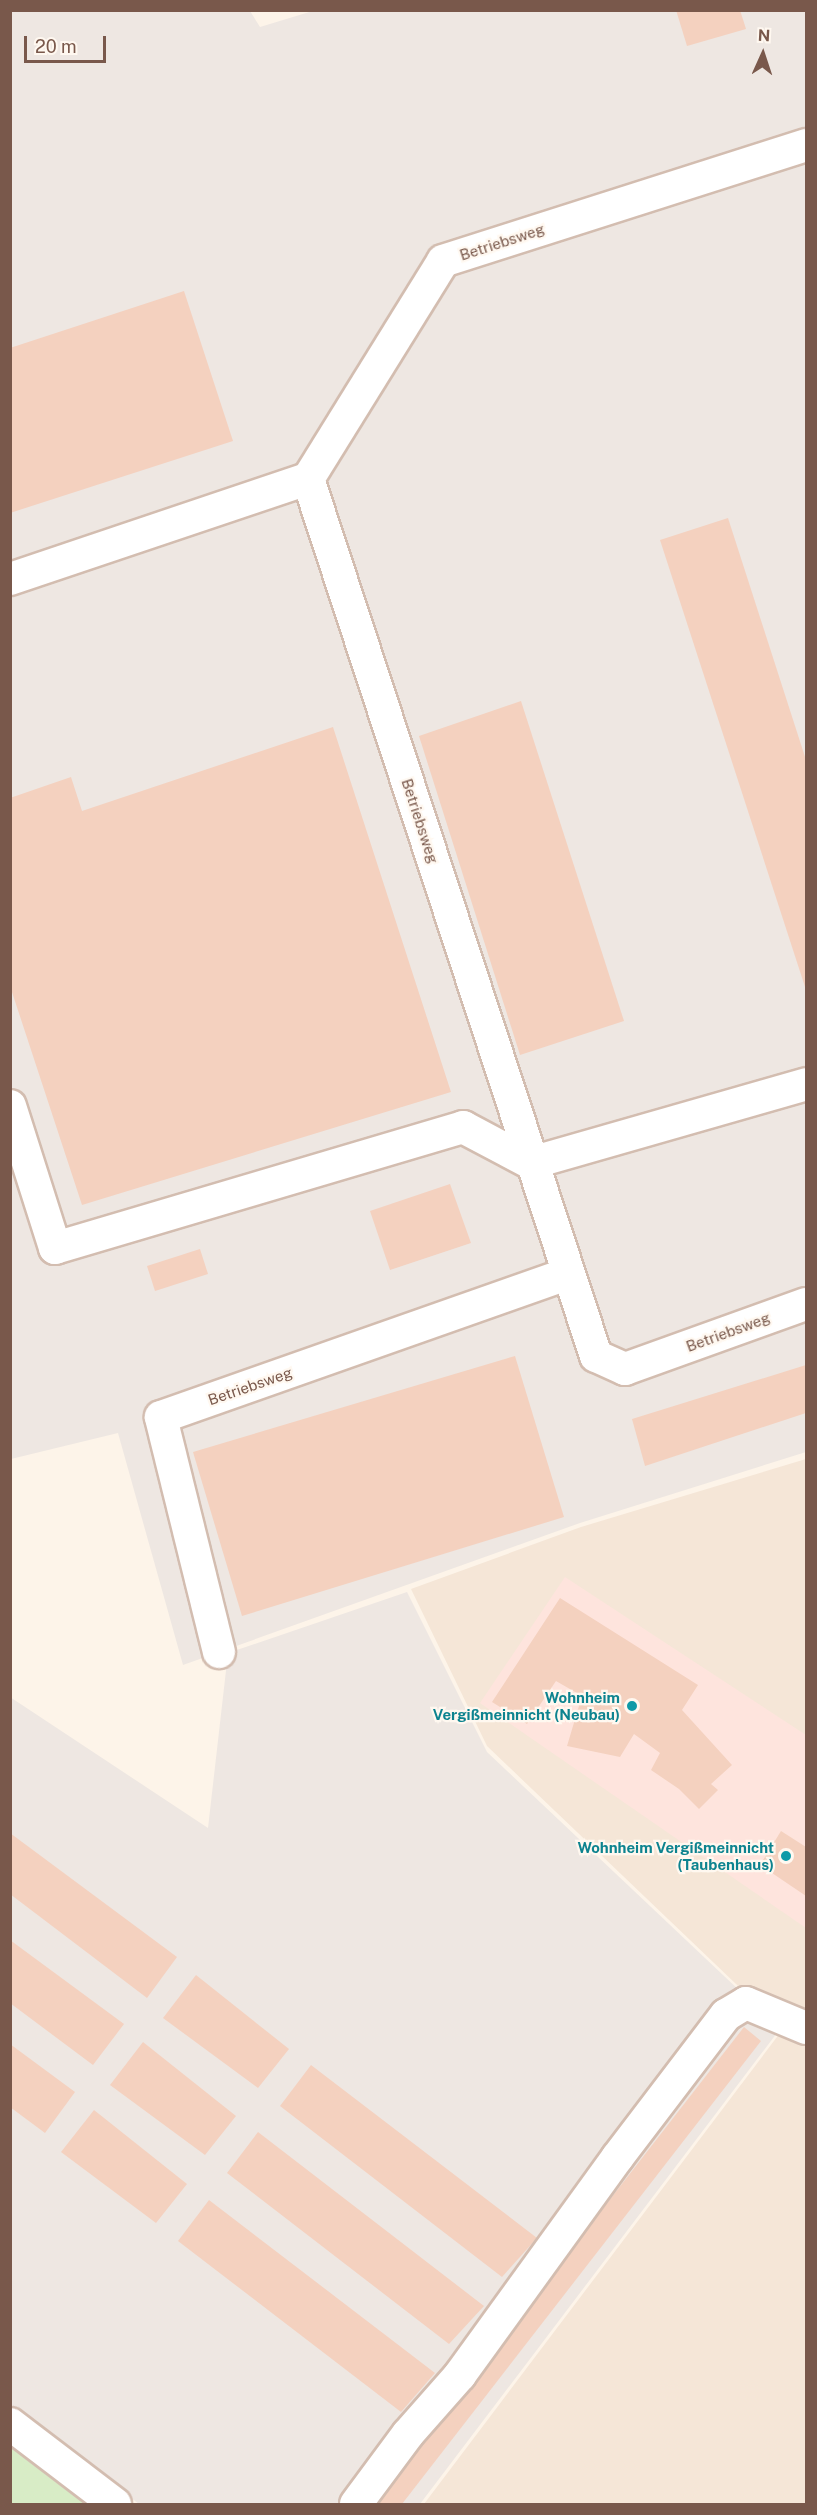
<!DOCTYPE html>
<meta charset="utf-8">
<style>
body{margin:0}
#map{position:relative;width:817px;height:2515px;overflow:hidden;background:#fdf4e9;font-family:"Public Sans",sans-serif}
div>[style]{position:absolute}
.residential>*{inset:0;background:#f5e6d7}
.commercial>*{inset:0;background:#fee4dd}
.industrial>*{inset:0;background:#eee7e2}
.green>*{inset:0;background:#d8ecc6}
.building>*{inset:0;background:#f4d1bf}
.roads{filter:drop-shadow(2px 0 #d3bdb0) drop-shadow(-2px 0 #d3bdb0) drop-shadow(0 2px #d3bdb0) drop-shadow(0 -2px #d3bdb0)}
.minor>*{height:32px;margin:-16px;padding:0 16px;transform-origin:16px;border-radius:16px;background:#fff}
.dots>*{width:16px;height:16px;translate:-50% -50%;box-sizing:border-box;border:3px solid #fff8f0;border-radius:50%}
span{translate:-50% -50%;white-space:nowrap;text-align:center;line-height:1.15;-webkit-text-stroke:4.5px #fff8f0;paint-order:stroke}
.street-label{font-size:15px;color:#79584b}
.culture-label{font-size:15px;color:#0d838f;font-weight:700}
.right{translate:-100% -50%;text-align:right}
.frame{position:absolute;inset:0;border:12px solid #79584b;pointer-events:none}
.north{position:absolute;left:733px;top:24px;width:60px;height:60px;-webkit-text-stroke:4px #fff8f0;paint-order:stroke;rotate:3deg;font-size:16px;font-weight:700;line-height:24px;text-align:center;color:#79584b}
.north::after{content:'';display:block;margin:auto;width:21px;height:27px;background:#79584b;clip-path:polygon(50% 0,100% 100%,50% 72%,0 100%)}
.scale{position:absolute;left:24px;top:36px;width:82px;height:27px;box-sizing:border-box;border:3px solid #79584b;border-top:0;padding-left:8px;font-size:18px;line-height:21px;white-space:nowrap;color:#79584b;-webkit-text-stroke:4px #fff8f0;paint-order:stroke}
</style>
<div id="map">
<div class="residential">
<i style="clip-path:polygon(806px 1459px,806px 2504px,424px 2504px,783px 2029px,487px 1746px,411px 1589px,581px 1527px)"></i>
</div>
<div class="commercial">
<i style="clip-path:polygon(565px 1577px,806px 1735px,806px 1928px,480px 1703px)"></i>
</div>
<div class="industrial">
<i style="clip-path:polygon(316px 10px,806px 11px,806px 1452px,580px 1523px,183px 1665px,118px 1433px,11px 1459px,11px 11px,250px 11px,260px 27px)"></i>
<i style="clip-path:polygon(407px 1592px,487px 1752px,780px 2029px,420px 2504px,139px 2504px,11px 2405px,10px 1697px,208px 1828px,228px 1653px)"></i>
</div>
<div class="green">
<i style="clip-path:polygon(10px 2445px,11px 2445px,88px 2504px,11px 2504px)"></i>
</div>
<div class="building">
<i style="clip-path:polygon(676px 10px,740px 10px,746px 29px,687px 46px)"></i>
<i style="clip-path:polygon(184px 291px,233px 441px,10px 513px,10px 348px)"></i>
<i style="clip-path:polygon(728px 518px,806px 760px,806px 990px,660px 540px)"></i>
<i style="clip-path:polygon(521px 701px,624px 1021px,520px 1055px,419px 736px)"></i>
<i style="clip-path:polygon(333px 727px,451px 1092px,82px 1205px,10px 986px,10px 798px,71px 777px,82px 811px)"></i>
<i style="clip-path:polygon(450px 1184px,471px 1243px,390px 1270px,370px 1211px)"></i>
<i style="clip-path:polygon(200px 1249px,208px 1274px,155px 1291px,147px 1266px)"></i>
<i style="clip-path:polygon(515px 1356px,564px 1517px,242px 1616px,193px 1452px)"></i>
<i style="clip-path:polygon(806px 1365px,806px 1413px,645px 1466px,632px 1419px)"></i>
<i style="clip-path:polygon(560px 1598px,698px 1685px,682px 1710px,732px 1765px,711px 1784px,718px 1790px,699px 1809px,679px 1789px,651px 1770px,660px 1753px,634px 1734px,620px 1757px,567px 1746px,582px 1696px,556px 1681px,527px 1724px,492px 1702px)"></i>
<i style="clip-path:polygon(781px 1831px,806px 1847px,806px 1896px,760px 1865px)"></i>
<i style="clip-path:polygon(10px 1833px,177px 1957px,147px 1998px,10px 1894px)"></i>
<i style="clip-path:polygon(10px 1940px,124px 2024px,93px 2065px,10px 2003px)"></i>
<i style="clip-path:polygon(196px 1975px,289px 2049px,258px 2088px,163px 2018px)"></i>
<i style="clip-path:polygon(744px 2027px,761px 2041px,402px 2504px,373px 2504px)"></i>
<i style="clip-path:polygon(143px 2042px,236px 2116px,205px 2155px,110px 2085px)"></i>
<i style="clip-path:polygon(10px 2044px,75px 2092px,45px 2133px,10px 2107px)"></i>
<i style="clip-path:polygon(311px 2065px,537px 2238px,502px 2277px,280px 2106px)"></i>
<i style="clip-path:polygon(94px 2110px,187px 2184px,156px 2223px,61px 2152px)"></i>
<i style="clip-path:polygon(258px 2132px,484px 2306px,449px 2344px,227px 2173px)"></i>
<i style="clip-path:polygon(209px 2200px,435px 2373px,401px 2412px,178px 2241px)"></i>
</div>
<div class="roads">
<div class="minor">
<i style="left:308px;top:479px;width:256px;rotate:-58.2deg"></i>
<i style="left:443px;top:261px;width:381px;rotate:-17.7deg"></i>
<i style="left:10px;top:579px;width:314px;rotate:-18.6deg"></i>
<i style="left:308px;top:479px;width:923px;rotate:71.82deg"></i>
<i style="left:596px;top:1356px;width:32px;rotate:24deg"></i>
<i style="left:625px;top:1369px;width:192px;rotate:-19.8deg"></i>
<i style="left:10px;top:1106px;width:149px;rotate:72.4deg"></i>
<i style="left:55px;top:1248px;width:426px;rotate:-16.5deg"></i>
<i style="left:463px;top:1127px;width:77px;rotate:27.9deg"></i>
<i style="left:531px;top:1163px;width:286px;rotate:-16deg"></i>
<i style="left:219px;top:1652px;width:242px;rotate:-103.9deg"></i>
<i style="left:161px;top:1417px;width:431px;rotate:-19.4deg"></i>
<i style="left:10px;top:2424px;width:132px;rotate:37.3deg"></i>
<i style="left:356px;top:2504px;width:87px;rotate:-53.4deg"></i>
<i style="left:408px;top:2434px;width:79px;rotate:-48.6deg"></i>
<i style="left:460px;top:2375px;width:268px;rotate:-54.1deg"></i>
<i style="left:617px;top:2158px;width:180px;rotate:-52.7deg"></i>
<i style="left:726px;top:2015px;width:23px;rotate:-31deg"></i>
<i style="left:746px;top:2003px;width:65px;rotate:22.6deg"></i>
</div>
</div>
<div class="dots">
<i style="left:632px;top:1706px;background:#0f9aa8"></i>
<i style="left:786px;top:1856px;background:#0f9aa8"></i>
</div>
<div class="street-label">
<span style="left:502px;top:242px;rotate:-18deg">Betriebsweg</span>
<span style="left:420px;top:821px;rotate:72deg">Betriebsweg</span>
<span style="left:728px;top:1332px;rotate:-20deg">Betriebsweg</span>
<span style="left:250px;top:1386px;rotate:-19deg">Betriebsweg</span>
</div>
<div class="culture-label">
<span class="right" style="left:620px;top:1706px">Wohnheim<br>Vergißmeinnicht (Neubau)</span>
<span class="right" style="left:774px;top:1856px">Wohnheim Vergißmeinnicht<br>(Taubenhaus)</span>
</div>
<div class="frame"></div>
<div class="north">N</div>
<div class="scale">20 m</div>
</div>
